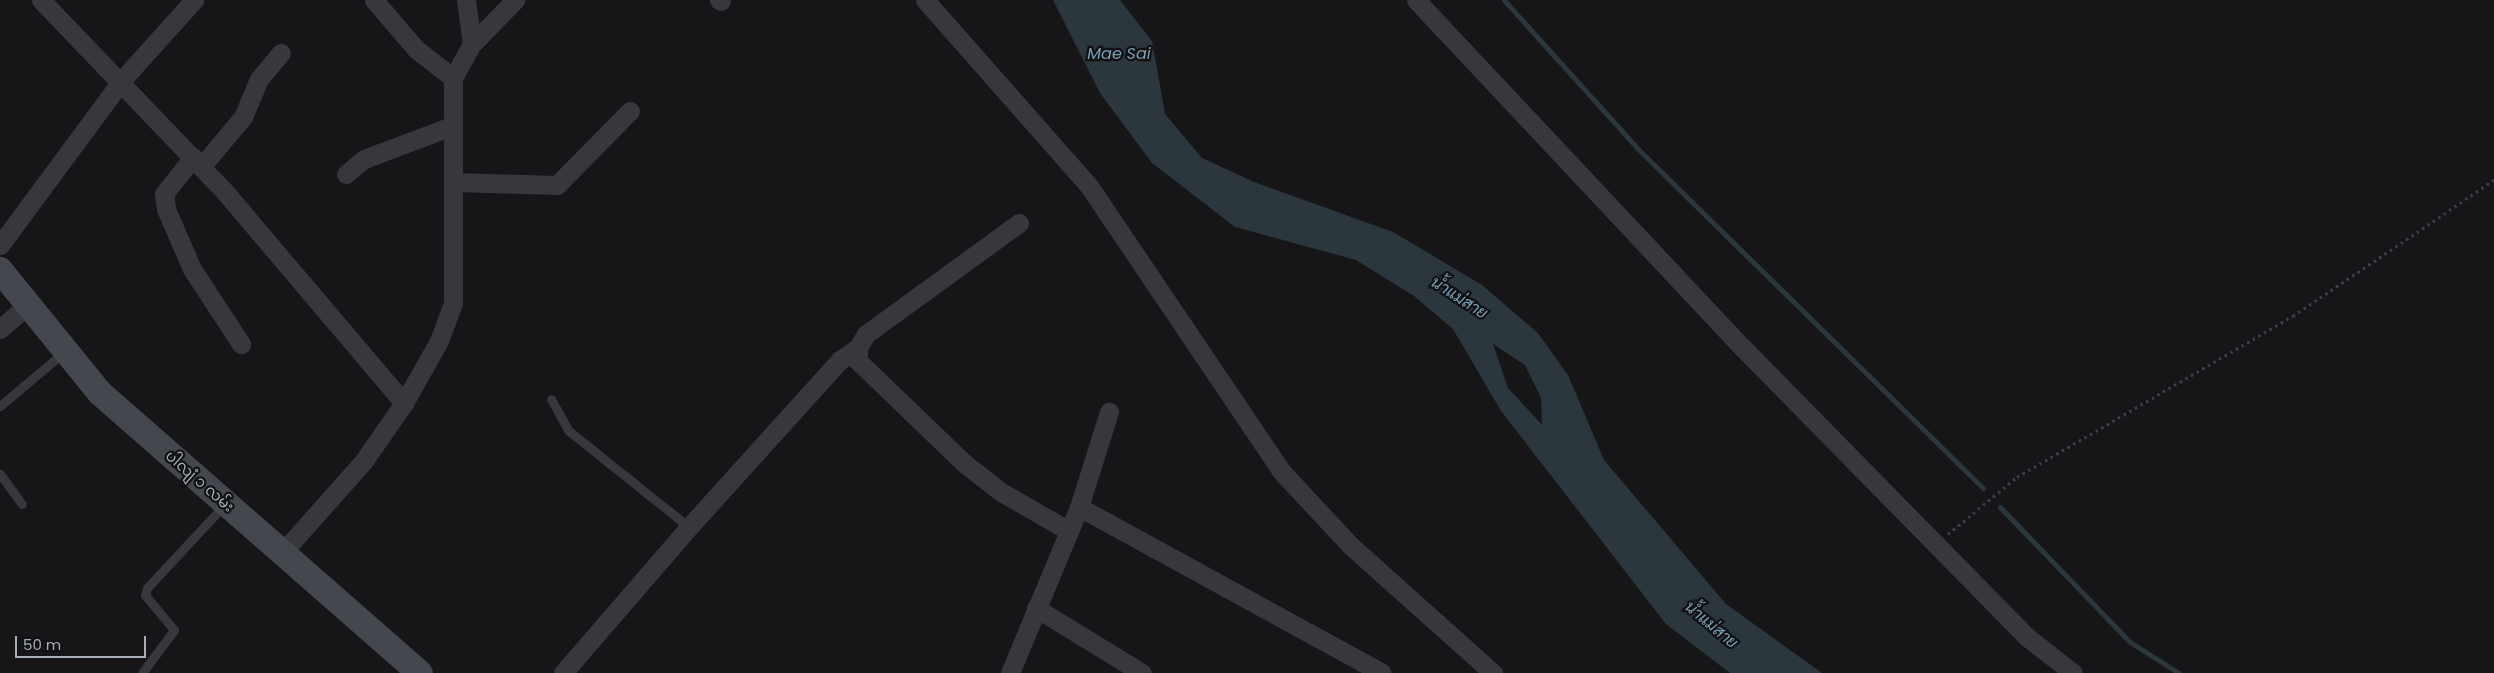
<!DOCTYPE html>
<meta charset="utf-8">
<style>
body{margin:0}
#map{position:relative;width:2494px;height:673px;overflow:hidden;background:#161618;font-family:Poppins,"Noto Sans Myanmar",Sarabun,sans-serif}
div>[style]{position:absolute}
.water>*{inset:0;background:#2b363d}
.stream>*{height:5px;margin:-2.5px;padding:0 2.5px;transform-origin:2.5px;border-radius:2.5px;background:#2b363d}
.path>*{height:3px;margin-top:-1.5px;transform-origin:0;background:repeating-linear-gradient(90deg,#3c3f45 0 2.5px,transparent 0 6.5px)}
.lane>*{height:9px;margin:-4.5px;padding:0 4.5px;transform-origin:4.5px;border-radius:4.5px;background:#36383d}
.street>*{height:19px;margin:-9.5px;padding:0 9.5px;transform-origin:9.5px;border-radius:9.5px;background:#36383d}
.secondary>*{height:26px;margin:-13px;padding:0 13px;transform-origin:13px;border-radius:13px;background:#44474e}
span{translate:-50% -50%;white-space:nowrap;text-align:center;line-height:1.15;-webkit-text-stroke:4.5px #111113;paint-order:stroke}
.street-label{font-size:15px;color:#a7aeb9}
.water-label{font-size:16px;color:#7ba0b7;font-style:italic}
.scale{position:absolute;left:15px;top:636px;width:131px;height:22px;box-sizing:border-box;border:2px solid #a7aeb9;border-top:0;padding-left:6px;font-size:15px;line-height:18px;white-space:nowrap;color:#a7aeb9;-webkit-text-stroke:4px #111113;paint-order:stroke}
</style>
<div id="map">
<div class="water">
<i style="clip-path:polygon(evenodd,1053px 0,1120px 0,1152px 41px,1165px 114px,1202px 158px,1254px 182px,1393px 232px,1482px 285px,1538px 333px,1568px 375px,1604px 460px,1726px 604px,1822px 673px,1730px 673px,1666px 624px,1501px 411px,1453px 329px,1414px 296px,1356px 260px,1235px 227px,1152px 163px,1100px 93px,1053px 0,1493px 344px,1525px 365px,1541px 398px,1542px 425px,1508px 388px,1493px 344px)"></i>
</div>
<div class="stream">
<i style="left:1504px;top:0;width:200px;rotate:48deg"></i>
<i style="left:1638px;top:149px;width:484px;rotate:44.5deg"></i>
<i style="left:2000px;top:507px;width:187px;rotate:46.1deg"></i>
<i style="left:2130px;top:642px;width:58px;rotate:32.3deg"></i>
</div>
<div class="path">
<i style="left:1948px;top:534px;width:89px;rotate:-39.6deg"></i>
<i style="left:2017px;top:477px;width:320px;rotate:-30.3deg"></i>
<i style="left:2293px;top:316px;width:243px;rotate:-34.1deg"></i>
</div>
<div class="lane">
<i style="left:551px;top:399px;width:37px;rotate:61deg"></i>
<i style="left:569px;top:431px;width:154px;rotate:38.7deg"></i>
<i style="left:0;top:406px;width:84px;rotate:-40.2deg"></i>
<i style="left:0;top:474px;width:37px;rotate:54deg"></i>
<i style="left:142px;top:673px;width:54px;rotate:-53.3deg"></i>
<i style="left:174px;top:630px;width:45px;rotate:-129.6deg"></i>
<i style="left:145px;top:595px;width:7px;rotate:-74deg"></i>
<i style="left:147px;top:588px;width:113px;rotate:-47.1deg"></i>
</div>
<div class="street">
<i style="left:41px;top:0;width:266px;rotate:46.2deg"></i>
<i style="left:225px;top:192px;width:277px;rotate:49.7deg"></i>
<i style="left:374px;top:0;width:65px;rotate:49.4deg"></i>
<i style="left:416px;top:49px;width:47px;rotate:38.1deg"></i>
<i style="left:466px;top:0;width:44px;rotate:82.2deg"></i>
<i style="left:719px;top:0;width:2px;rotate:27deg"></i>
<i style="left:925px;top:0;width:248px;rotate:48.6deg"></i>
<i style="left:1089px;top:186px;width:344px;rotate:56deg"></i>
<i style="left:1281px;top:471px;width:103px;rotate:47deg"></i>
<i style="left:1351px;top:546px;width:191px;rotate:41.8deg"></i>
<i style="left:1416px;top:0;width:476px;rotate:46.8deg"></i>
<i style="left:1742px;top:347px;width:407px;rotate:45.5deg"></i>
<i style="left:2027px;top:637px;width:58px;rotate:38deg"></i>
<i style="left:193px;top:157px;width:47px;rotate:128.1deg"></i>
<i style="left:164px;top:194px;width:15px;rotate:82deg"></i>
<i style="left:166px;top:209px;width:65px;rotate:66.6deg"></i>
<i style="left:192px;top:269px;width:90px;rotate:56.8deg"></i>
<i style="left:201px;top:167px;width:65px;rotate:-50deg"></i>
<i style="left:243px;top:117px;width:41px;rotate:-67.2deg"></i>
<i style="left:259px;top:79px;width:34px;rotate:-50deg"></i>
<i style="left:346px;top:174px;width:23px;rotate:-40deg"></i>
<i style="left:364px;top:159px;width:94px;rotate:-20.6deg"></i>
<i style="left:454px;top:182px;width:103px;rotate:1.7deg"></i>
<i style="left:557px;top:185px;width:104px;rotate:-45.4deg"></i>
<i style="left:1019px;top:223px;width:189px;rotate:144deg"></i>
<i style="left:866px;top:334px;width:16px;rotate:120deg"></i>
<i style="left:858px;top:348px;width:13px;rotate:90deg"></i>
<i style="left:858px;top:361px;width:147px;rotate:43.9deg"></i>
<i style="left:964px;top:463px;width:47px;rotate:38.1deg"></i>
<i style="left:1001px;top:492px;width:78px;rotate:29.8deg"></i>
<i style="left:0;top:245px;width:205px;rotate:-53.5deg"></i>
<i style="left:122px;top:80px;width:108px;rotate:-48deg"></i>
<i style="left:0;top:329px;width:35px;rotate:-41deg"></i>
<i style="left:1079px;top:507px;width:345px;rotate:28.7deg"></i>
<i style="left:281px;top:554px;width:123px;rotate:-48.3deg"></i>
<i style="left:363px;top:462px;width:72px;rotate:-55.2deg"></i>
<i style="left:404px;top:403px;width:71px;rotate:-60.6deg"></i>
<i style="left:439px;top:341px;width:40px;rotate:-69.8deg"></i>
<i style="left:453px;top:303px;width:225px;rotate:-90deg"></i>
<i style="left:453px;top:78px;width:39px;rotate:-61deg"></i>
<i style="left:472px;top:44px;width:62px;rotate:-45.7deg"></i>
<i style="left:1036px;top:608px;width:124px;rotate:31.5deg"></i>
<i style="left:563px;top:673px;width:193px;rotate:-49.2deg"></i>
<i style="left:689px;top:527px;width:225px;rotate:-47.9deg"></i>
<i style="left:840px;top:360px;width:22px;rotate:-34deg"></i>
<i style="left:1010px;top:673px;width:180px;rotate:-67.4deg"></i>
<i style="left:1079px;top:507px;width:100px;rotate:-72.5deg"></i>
</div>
<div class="secondary">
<i style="left:0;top:270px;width:159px;rotate:50.9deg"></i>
<i style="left:100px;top:393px;width:425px;rotate:41.2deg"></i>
</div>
<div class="street-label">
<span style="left:200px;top:481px;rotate:41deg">ပါလျံ ၁ လမ်း</span>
</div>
<div class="water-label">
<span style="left:1119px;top:54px">Mae Sai</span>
<span style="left:1459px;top:298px;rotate:33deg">น้ำแม่สาย</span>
<span style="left:1711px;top:625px;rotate:40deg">น้ำแม่สาย</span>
</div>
<div class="scale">50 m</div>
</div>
